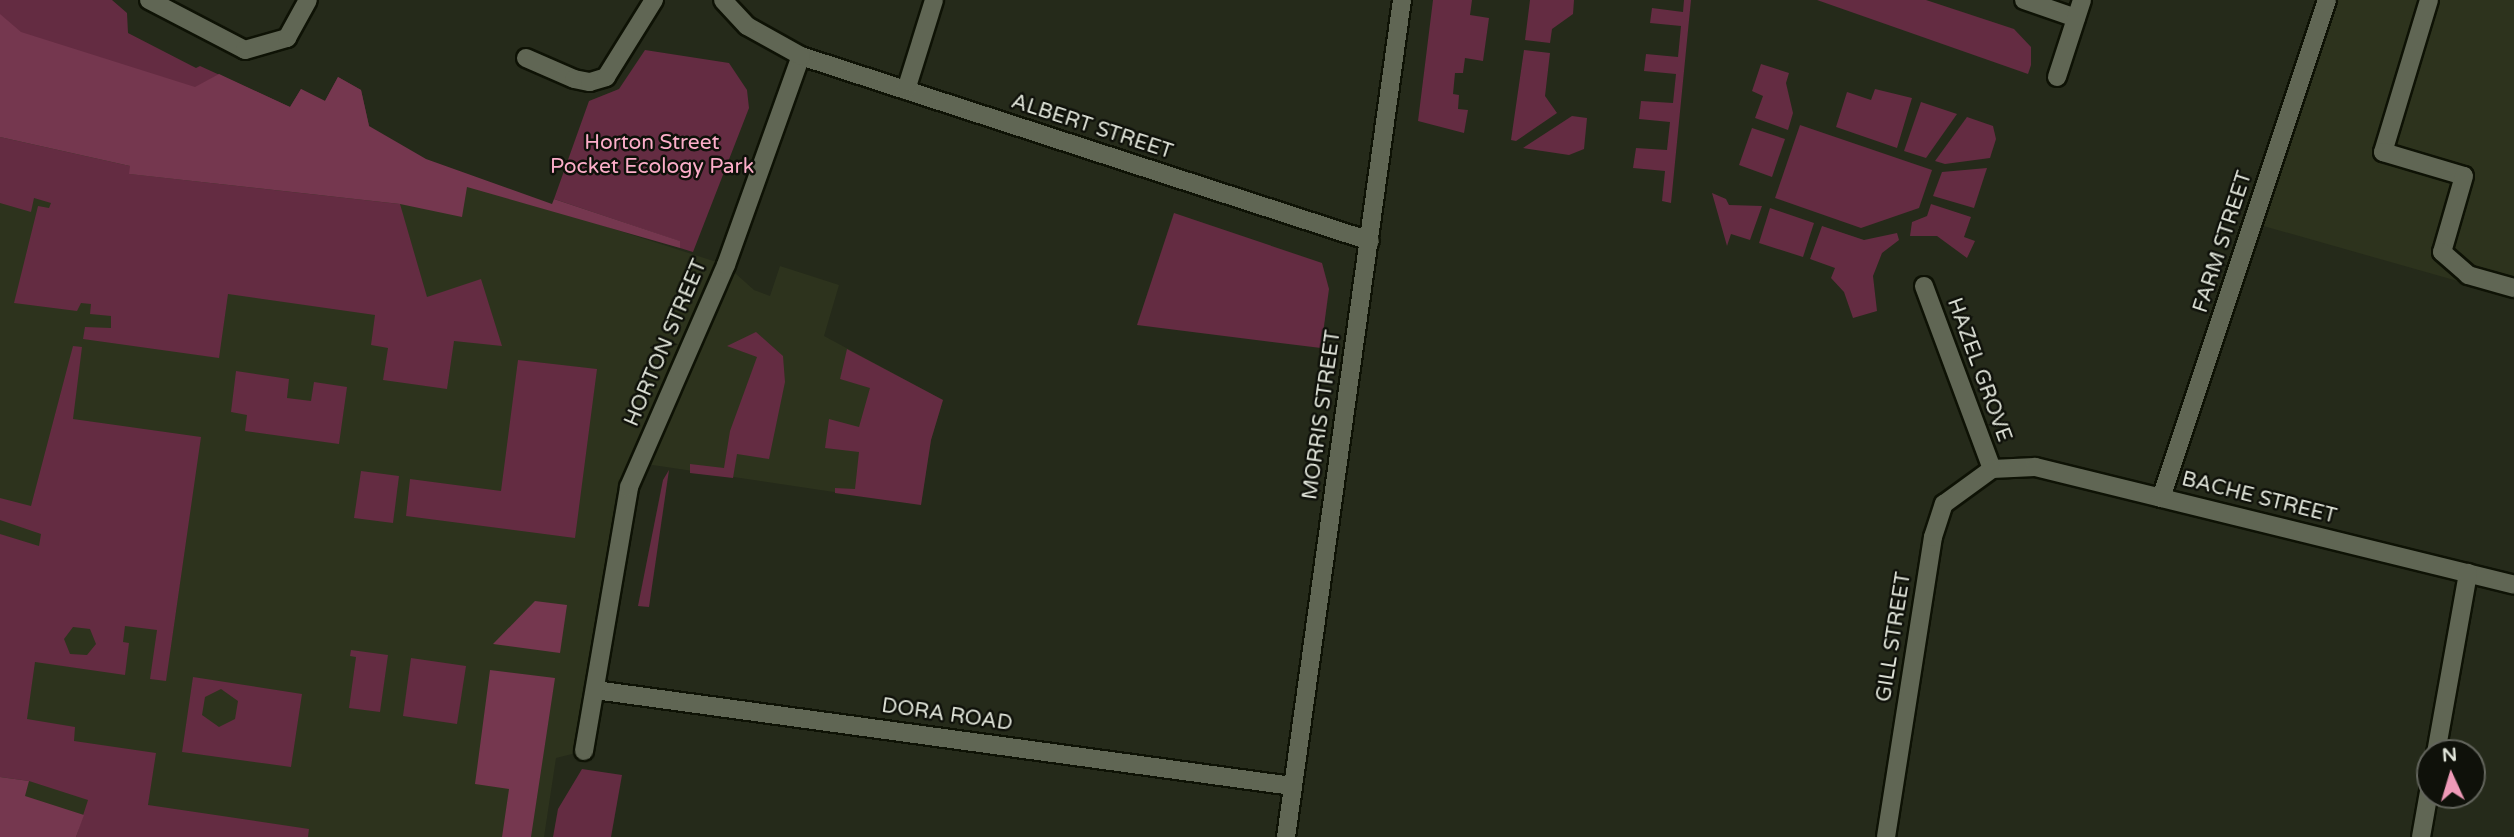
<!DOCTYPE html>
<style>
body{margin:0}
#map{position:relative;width:2514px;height:837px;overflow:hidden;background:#252a1a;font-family:"Varela Round",sans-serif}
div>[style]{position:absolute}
.built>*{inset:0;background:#2d331d}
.green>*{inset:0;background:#642c42}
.forest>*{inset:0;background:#75374f}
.roads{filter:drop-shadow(2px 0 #0e1205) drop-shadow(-2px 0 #0e1205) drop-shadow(0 2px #0e1205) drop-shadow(0 -2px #0e1205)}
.minor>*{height:18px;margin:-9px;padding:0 9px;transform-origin:9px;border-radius:9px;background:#606654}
span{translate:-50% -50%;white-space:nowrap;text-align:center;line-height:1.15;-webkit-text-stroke:5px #0f110a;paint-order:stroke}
.street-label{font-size:21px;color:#e0e4d9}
.park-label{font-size:21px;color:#fcaec9}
.north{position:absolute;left:2416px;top:739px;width:70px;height:70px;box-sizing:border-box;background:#0f110a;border:2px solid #63655d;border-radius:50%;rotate:356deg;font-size:19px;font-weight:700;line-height:28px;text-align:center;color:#e0e4d9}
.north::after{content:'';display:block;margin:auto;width:24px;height:32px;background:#ef9ab8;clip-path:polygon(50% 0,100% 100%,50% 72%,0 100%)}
</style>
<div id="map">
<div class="built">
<i style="clip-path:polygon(2327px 0,2514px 0,2514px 297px,2253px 223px)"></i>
<i style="clip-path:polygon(0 66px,539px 205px,726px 265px,754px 290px,770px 296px,780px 266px,839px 285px,824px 336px,943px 400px,931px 440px,921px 505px,639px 463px,584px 751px,556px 758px,544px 837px,0 837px)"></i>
</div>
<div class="green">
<i style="clip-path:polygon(0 0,112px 0,127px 13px,128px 33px,196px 68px,200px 66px,290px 107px,301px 89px,325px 101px,338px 77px,361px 90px,369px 126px,0 66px)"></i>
<i style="clip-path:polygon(1433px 0,1472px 0,1470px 15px,1489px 18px,1483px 61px,1465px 58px,1463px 73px,1455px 73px,1453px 94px,1459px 95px,1458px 109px,1468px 110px,1464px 133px,1418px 121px)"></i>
<i style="clip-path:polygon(1530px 0,1574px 0,1573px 14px,1552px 29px,1550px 43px,1525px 40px)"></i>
<i style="clip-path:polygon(1684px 0,1691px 0,1671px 203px,1662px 201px,1665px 171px,1633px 168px,1636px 148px,1667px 150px,1670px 122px,1639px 119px,1641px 101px,1673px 103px,1676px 74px,1644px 71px,1646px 54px,1678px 57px,1681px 26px,1650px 23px,1652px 8px,1683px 12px)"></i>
<i style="clip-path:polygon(1817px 0,1926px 0,2014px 29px,2031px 47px,2031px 65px,2028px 74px)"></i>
<i style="clip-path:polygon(645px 50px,729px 63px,747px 90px,749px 108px,693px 252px,680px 248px,679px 241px,554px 199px,589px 101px,619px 89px)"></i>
<i style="clip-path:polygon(1524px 50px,1550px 53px,1545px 96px,1557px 113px,1516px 141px,1511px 140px)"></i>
<i style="clip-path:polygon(1761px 64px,1789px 73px,1786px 83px,1793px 113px,1788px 130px,1755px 118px,1763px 96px,1752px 91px)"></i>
<i style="clip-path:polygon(1875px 89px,1912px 98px,1897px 148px,1836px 127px,1847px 92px,1871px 100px)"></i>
<i style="clip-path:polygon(1921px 102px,1957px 114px,1926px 158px,1904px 151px)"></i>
<i style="clip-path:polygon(1572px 116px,1587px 118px,1584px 149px,1569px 155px,1523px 148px)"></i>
<i style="clip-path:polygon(1967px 117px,1993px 126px,1996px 139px,1990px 158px,1945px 164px,1935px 161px)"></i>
<i style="clip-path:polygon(1800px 125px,1932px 170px,1919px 208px,1861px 228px,1775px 198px)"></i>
<i style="clip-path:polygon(1752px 128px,1785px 139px,1772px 177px,1739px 165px)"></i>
<i style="clip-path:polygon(0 137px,130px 166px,130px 174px,400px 204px,427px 297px,481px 279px,502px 346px,454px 341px,447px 389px,383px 380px,388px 348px,371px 345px,375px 315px,228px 294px,219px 358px,83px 339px,85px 327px,111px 328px,111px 316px,90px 314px,91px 304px,81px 303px,77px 311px,14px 303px,38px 206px,49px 208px,51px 203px,34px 198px,31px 212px,0 203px)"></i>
<i style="clip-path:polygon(1987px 168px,1974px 208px,1933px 196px,1942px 172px)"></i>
<i style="clip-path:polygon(1712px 193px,1726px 199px,1729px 205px,1762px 206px,1750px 240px,1731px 234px,1727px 246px)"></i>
<i style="clip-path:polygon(1931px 204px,1971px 217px,1964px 237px,1975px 241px,1967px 258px,1937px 236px,1910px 236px,1912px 222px,1927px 216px)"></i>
<i style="clip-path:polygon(1770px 208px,1814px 223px,1803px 257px,1759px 243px)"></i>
<i style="clip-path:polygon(1174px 213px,1322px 263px,1329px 289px,1321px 348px,1137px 325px)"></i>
<i style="clip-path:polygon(1822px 226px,1864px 240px,1897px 233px,1899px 240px,1882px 253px,1873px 276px,1877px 311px,1853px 318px,1844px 292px,1831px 278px,1835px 268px,1810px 259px)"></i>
<i style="clip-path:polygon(756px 332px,783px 356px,785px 382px,769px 459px,737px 454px,733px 478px,690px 473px,690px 464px,724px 468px,730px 431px,757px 357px,727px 346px)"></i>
<i style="clip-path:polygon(evenodd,73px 346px,82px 347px,73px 419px,201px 437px,166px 681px,150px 679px,157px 630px,125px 626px,123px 642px,129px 643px,125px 675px,35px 662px,27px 719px,75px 727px,74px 741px,156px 753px,148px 805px,309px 829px,308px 837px,76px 837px,88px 800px,29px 781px,0 777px,0 534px,39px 546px,41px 534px,0 520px,0 498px,31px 506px,73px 346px,73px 627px,90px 629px,96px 644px,87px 655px,70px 654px,64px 639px,73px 627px)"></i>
<i style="clip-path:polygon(847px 349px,943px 400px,931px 440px,921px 505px,835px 493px,835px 488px,855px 489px,859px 452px,825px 448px,829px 419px,859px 427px,870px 388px,840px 379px)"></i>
<i style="clip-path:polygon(518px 360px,597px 369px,575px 538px,406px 516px,410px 479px,501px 491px)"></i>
<i style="clip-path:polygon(236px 371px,289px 379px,287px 398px,311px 401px,314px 382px,347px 387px,339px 444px,245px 431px,247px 415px,231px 412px)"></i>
<i style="clip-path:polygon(669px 470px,649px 607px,638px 606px,663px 480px)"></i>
<i style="clip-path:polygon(361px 471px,399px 476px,393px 523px,354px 518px)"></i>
<i style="clip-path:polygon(351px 650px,388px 655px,380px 712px,349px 708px,356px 657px,350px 656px)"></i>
<i style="clip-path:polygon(411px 658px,466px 666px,457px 724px,403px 716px)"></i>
<i style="clip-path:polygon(evenodd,193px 677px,302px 694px,291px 767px,182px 752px,193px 677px,221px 689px,238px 701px,235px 719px,219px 727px,202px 715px,205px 697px,221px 689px)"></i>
<i style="clip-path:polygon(582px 769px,622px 775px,611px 837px,553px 837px,558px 809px)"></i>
</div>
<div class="forest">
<i style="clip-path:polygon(0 14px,21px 32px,195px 87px,219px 74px,290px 107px,301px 89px,325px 101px,338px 77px,361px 90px,369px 126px,426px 159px,552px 204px,554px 199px,680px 241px,680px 248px,467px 187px,462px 217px,400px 204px,129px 174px,130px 166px,0 137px)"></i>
<i style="clip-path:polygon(535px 601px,567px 605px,560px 653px,493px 644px)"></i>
<i style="clip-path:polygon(490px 670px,555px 678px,531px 837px,502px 837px,509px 789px,475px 784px)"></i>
<i style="clip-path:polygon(0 777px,29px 781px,25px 796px,84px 815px,76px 837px,0 837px)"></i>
</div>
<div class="roads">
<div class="minor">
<i style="left:149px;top:0;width:108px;rotate:27.5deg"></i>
<i style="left:245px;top:50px;width:44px;rotate:-15.9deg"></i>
<i style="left:287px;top:38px;width:43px;rotate:-61.1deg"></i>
<i style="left:2024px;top:0;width:55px;rotate:19.1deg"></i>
<i style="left:2429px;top:0;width:159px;rotate:106.8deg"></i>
<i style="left:2383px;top:152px;width:84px;rotate:16.5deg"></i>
<i style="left:2464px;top:176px;width:79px;rotate:106.1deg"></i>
<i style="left:2442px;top:252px;width:35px;rotate:41deg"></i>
<i style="left:2468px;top:275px;width:48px;rotate:15.8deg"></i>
<i style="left:801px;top:56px;width:598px;rotate:18.01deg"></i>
<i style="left:526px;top:58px;width:52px;rotate:23.6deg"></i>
<i style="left:574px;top:79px;width:16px;rotate:11deg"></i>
<i style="left:590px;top:82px;width:17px;rotate:-17deg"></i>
<i style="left:606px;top:77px;width:91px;rotate:-58.1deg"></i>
<i style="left:2057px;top:77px;width:81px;rotate:-72deg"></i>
<i style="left:906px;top:90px;width:94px;rotate:-72.7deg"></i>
<i style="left:1924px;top:286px;width:195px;rotate:69.6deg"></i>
<i style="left:1992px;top:469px;width:43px;rotate:-2.7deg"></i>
<i style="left:2035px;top:467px;width:493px;rotate:13.8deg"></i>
<i style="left:2161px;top:498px;width:525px;rotate:-71.57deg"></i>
<i style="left:595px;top:690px;width:704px;rotate:7.84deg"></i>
<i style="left:584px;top:751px;width:268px;rotate:-80.3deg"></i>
<i style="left:629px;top:487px;width:242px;rotate:-66.4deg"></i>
<i style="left:726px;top:265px;width:222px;rotate:-70.3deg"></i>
<i style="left:801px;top:56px;width:62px;rotate:-150.9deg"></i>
<i style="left:747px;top:26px;width:35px;rotate:-133deg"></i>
<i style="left:2436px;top:753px;width:183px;rotate:-79.9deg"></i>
<i style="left:1286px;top:837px;width:845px;rotate:-82.11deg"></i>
<i style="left:1886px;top:837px;width:304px;rotate:-81.1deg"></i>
<i style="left:1933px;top:537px;width:35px;rotate:-72deg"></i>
<i style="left:1944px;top:504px;width:59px;rotate:-36.1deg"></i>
<i style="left:2421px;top:837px;width:52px;rotate:-80deg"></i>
</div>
</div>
<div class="street-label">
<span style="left:1092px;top:127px;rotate:18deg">ALBERT STREET</span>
<span style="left:2223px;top:242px;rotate:-72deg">FARM STREET</span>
<span style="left:666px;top:343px;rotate:-67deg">HORTON STREET</span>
<span style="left:1979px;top:370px;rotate:70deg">HAZEL GROVE</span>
<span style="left:1322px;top:415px;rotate:-82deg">MORRIS STREET</span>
<span style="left:2259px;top:498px;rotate:14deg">BACHE STREET</span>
<span style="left:1894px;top:637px;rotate:-81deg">GILL STREET</span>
<span style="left:947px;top:715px;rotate:8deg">DORA ROAD</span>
</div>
<div class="park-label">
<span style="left:652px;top:155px">Horton Street<br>Pocket Ecology Park</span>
</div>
<div class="north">N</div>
</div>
